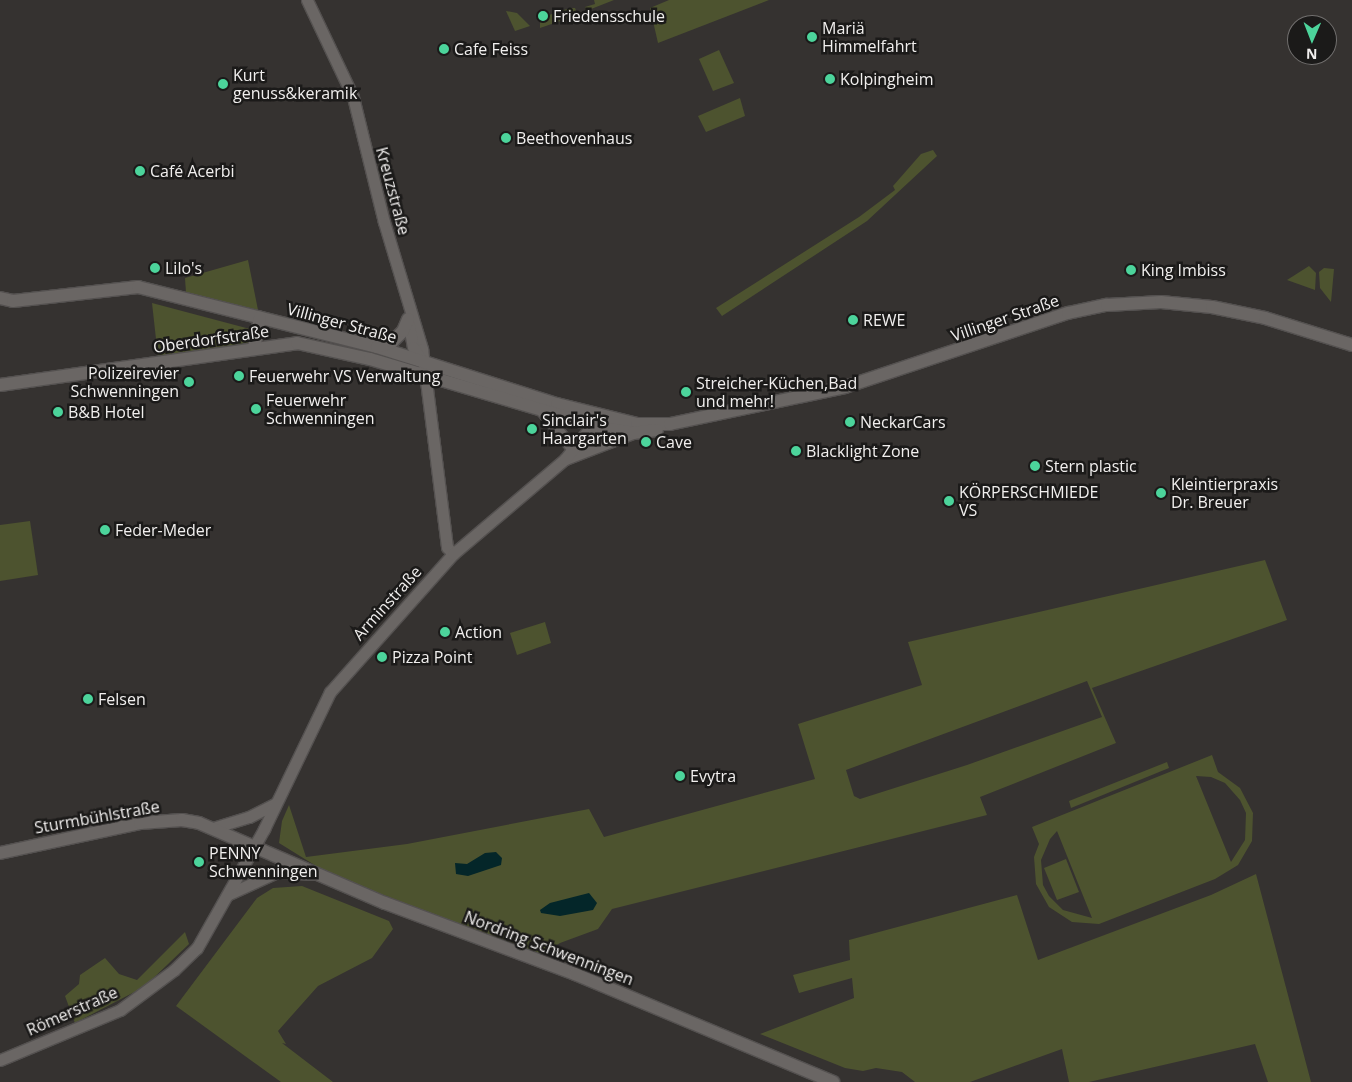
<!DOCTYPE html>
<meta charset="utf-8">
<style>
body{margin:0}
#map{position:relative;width:1352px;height:1082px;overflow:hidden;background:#353230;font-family:"Open Sans",sans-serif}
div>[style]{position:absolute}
.green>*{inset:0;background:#4d532f}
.water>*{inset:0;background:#042629}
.roads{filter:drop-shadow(1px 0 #545150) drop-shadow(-1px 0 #545150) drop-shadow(0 1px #545150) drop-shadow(0 -1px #545150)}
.tertiary>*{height:11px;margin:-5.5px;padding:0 5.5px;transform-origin:5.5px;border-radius:5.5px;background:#6a6664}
.secondary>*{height:12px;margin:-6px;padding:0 6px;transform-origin:6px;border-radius:6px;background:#6a6664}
.dots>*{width:14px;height:14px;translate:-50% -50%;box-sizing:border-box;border:2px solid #1b1a19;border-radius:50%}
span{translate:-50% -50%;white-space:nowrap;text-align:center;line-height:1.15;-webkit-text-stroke:5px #1b1a19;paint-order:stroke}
.poi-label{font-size:16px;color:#f1efee}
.left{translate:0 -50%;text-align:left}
.right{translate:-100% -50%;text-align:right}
.street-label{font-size:16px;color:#f1efee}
.north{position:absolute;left:1287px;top:15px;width:50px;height:50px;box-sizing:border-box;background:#1b1a19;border:1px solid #716f6e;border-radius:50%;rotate:181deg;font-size:14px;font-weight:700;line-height:20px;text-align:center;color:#f1efee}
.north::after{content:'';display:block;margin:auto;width:18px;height:22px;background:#4cd49b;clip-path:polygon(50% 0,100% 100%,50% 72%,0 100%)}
</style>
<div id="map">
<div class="green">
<i style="clip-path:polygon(594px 0,614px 0,586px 11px,585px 7px,595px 4px)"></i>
<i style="clip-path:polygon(669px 0,769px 0,658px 43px,650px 8px)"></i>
<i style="clip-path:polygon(570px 8px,575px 8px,578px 15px,540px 28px,540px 18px)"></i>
<i style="clip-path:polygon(506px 11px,517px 13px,530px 26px,515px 31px)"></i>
<i style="clip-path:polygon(719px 50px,734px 83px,713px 91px,699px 59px)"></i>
<i style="clip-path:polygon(740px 98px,745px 116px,706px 132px,698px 116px)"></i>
<i style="clip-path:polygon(933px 150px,937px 156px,867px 221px,722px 316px,716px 308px,859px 217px,895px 190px,893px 186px,921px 154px)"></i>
<i style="clip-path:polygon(248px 260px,258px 310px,186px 293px,185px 278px)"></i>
<i style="clip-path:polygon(1309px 266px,1316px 273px,1315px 290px,1287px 280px)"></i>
<i style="clip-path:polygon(1324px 268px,1334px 269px,1331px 302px,1320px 288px,1319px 272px)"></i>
<i style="clip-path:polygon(152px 303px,250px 329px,252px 342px,158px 357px)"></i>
<i style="clip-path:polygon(30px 521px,38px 575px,0 581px,0 525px)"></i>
<i style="clip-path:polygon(evenodd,1265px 560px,1287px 620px,1092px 688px,1116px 743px,980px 797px,987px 815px,612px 909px,598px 929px,560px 943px,541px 955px,329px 874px,279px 843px,282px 821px,289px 805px,306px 857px,407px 844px,589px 809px,604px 837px,815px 779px,798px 724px,922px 685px,908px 642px,1265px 560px,1087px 681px,1102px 717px,967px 765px,860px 799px,854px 796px,846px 770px,1087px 681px)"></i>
<i style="clip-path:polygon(545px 622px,551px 643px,517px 655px,510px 633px)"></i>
<i style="clip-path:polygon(evenodd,1212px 755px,1218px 772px,1240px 788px,1253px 813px,1252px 841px,1238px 865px,1215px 879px,1099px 924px,1072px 922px,1049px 907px,1036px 884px,1034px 857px,1039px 844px,1032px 827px,1212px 755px,1196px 776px,1211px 777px,1225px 783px,1240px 800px,1246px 813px,1245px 840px,1231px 862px,1196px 776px,1212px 755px,1057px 831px,1092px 918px,1063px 910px,1049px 896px,1043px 885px,1041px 860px,1050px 839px,1057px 831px)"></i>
<i style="clip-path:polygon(1167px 762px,1169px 768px,1071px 808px,1069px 801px)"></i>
<i style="clip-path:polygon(1066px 859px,1079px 892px,1057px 900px,1044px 868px)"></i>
<i style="clip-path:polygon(1256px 874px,1311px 1082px,1268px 1082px,1255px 1044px,1089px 1082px,1069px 1082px,1062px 1049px,970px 1082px,915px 1082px,902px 1072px,876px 1068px,863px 1071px,845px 1068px,760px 1034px,854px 998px,852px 978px,799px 993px,793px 975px,850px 960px,849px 940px,1017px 895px,1038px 960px,1211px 895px)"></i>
<i style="clip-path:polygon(302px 886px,389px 921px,393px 929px,372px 958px,318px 986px,278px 1031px,286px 1044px,282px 1043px,333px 1082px,281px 1082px,176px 1006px,257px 898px,273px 888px)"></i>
<i style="clip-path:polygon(185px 932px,189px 944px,144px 987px,75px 1023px,65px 996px,79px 984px,80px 975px,105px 958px,119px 974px,137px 980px)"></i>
</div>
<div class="water">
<i style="clip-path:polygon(496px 852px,502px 858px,501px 865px,468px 876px,456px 874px,455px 863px,467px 864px,485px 853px)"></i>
<i style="clip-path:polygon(589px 893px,597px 903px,593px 910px,560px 916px,541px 913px,540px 910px,550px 903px)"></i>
</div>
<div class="roads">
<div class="tertiary">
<i style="left:307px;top:0;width:107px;rotate:64.6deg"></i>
<i style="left:353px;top:97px;width:129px;rotate:76.1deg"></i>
<i style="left:384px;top:222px;width:133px;rotate:73.3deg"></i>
<i style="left:422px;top:349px;width:200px;rotate:82.8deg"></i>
<i style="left:447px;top:547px;width:9px;rotate:49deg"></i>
<i style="left:409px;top:325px;width:22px;rotate:80deg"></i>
<i style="left:413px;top:347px;width:17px;rotate:57deg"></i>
<i style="left:542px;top:411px;width:48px;rotate:51deg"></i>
<i style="left:582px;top:452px;width:39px;rotate:-48deg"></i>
<i style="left:565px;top:459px;width:73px;rotate:-20.9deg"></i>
<i style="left:216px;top:827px;width:34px;rotate:-17deg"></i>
<i style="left:249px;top:817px;width:30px;rotate:-27deg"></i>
<i style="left:229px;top:894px;width:53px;rotate:-24.6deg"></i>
<i style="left:277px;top:872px;width:38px;rotate:3deg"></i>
<i style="left:0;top:1060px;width:130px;rotate:-22.6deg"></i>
<i style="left:120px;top:1010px;width:67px;rotate:-36.5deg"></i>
<i style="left:174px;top:970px;width:32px;rotate:-44deg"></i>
<i style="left:197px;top:948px;width:137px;rotate:-60.6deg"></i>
<i style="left:264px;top:829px;width:152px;rotate:-64.3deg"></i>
<i style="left:330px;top:692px;width:185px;rotate:-48.3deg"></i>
<i style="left:453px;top:554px;width:147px;rotate:-40.3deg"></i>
<i style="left:565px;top:459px;width:51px;rotate:-51.3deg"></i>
</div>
<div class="secondary">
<i style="left:0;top:298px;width:13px;rotate:13deg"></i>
<i style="left:13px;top:301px;width:126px;rotate:-6.4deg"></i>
<i style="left:138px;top:287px;width:246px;rotate:14.1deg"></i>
<i style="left:377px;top:347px;width:189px;rotate:17.6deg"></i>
<i style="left:557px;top:404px;width:82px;rotate:14deg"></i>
<i style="left:637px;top:424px;width:33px"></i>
<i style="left:670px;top:424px;width:179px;rotate:-11.9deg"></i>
<i style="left:845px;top:387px;width:235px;rotate:-18.4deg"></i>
<i style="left:1068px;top:313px;width:40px;rotate:-12deg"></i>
<i style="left:1107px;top:305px;width:54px;rotate:-3.2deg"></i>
<i style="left:1161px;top:302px;width:51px;rotate:5.6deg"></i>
<i style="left:1212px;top:307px;width:54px;rotate:11.7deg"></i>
<i style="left:1265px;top:318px;width:91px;rotate:17.2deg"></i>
<i style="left:377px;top:347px;width:16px;rotate:-18deg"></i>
<i style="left:392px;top:342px;width:16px;rotate:-45deg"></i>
<i style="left:403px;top:331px;width:13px;rotate:-67deg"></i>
<i style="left:254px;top:348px;width:31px;rotate:-79deg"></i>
<i style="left:0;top:385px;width:300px;rotate:-8deg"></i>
<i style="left:297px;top:343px;width:75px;rotate:12.4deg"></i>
<i style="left:370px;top:359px;width:243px;rotate:16.5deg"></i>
<i style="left:603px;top:428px;width:30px;rotate:9deg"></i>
<i style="left:633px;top:433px;width:24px;rotate:-7deg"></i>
<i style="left:0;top:853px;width:143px;rotate:-12.1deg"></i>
<i style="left:140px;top:823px;width:42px;rotate:-4.1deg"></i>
<i style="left:182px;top:820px;width:17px;rotate:10deg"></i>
<i style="left:199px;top:823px;width:202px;rotate:23.3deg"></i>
<i style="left:385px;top:903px;width:203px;rotate:20.5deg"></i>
<i style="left:575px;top:974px;width:280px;rotate:22.7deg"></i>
</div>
</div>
<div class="dots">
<i style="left:543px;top:16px;background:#4cd49b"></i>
<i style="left:812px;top:37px;background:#4cd49b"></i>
<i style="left:444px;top:49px;background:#4cd49b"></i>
<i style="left:830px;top:79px;background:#4cd49b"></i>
<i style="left:223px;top:84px;background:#4cd49b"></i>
<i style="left:506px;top:138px;background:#4cd49b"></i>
<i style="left:140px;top:171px;background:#4cd49b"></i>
<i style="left:155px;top:268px;background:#4cd49b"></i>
<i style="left:1131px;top:270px;background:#4cd49b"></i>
<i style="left:853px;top:320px;background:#4cd49b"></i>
<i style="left:239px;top:376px;background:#4cd49b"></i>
<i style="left:189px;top:382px;background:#4cd49b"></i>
<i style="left:686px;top:392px;background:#4cd49b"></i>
<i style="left:256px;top:409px;background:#4cd49b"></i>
<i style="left:58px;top:412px;background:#4cd49b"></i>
<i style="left:850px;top:422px;background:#4cd49b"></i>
<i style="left:532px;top:429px;background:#4cd49b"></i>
<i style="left:646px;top:442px;background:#4cd49b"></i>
<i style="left:796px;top:451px;background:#4cd49b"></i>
<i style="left:1035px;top:466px;background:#4cd49b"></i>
<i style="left:1161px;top:493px;background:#4cd49b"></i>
<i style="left:949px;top:501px;background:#4cd49b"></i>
<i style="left:105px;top:530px;background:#4cd49b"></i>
<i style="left:445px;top:632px;background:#4cd49b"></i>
<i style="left:382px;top:657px;background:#4cd49b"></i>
<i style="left:88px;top:699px;background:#4cd49b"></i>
<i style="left:680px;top:776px;background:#4cd49b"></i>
<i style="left:199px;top:862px;background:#4cd49b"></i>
</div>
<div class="poi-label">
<span class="left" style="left:553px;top:16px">Friedensschule</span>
<span class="left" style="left:822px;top:37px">Mariä<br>Himmelfahrt</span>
<span class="left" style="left:454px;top:49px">Cafe Feiss</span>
<span class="left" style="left:233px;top:84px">Kurt<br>genuss&amp;keramik</span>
<span class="left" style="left:840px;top:79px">Kolpingheim</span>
<span class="left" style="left:516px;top:138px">Beethovenhaus</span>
<span class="left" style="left:150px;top:171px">Café Acerbi</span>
<span class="left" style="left:165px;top:268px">Lilo's</span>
<span class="left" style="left:1141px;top:270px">King Imbiss</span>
<span class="left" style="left:863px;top:320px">REWE</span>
<span class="right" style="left:179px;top:382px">Polizeirevier<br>Schwenningen</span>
<span class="left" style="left:249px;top:376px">Feuerwehr VS Verwaltung</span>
<span class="left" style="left:696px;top:392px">Streicher-Küchen,Bad<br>und mehr!</span>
<span class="left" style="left:266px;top:409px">Feuerwehr<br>Schwenningen</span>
<span class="left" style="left:68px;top:412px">B&amp;B Hotel</span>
<span class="left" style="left:542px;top:429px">Sinclair's<br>Haargarten</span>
<span class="left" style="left:860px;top:422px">NeckarCars</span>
<span class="left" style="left:656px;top:442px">Cave</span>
<span class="left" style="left:806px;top:451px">Blacklight Zone</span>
<span class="left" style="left:1045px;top:466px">Stern plastic</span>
<span class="left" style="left:1171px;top:493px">Kleintierpraxis<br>Dr. Breuer</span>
<span class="left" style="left:959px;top:501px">KÖRPERSCHMIEDE<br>VS</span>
<span class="left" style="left:115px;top:530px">Feder-Meder</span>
<span class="left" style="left:455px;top:632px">Action</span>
<span class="left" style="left:392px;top:657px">Pizza Point</span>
<span class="left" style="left:98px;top:699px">Felsen</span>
<span class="left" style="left:690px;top:776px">Evytra</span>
<span class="left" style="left:209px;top:862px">PENNY<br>Schwenningen</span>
</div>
<div class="street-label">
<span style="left:393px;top:191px;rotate:75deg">Kreuzstraße</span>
<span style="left:1005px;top:318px;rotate:-19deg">Villinger Straße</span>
<span style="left:342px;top:323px;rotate:15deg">Villinger Straße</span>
<span style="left:211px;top:339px;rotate:-8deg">Oberdorfstraße</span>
<span style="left:387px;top:603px;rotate:-48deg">Arminstraße</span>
<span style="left:97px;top:817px;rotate:-10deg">Sturmbühlstraße</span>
<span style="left:549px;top:948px;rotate:21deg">Nordring Schwenningen</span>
<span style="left:72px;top:1011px;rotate:-24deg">Römerstraße</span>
</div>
<div class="north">N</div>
</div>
